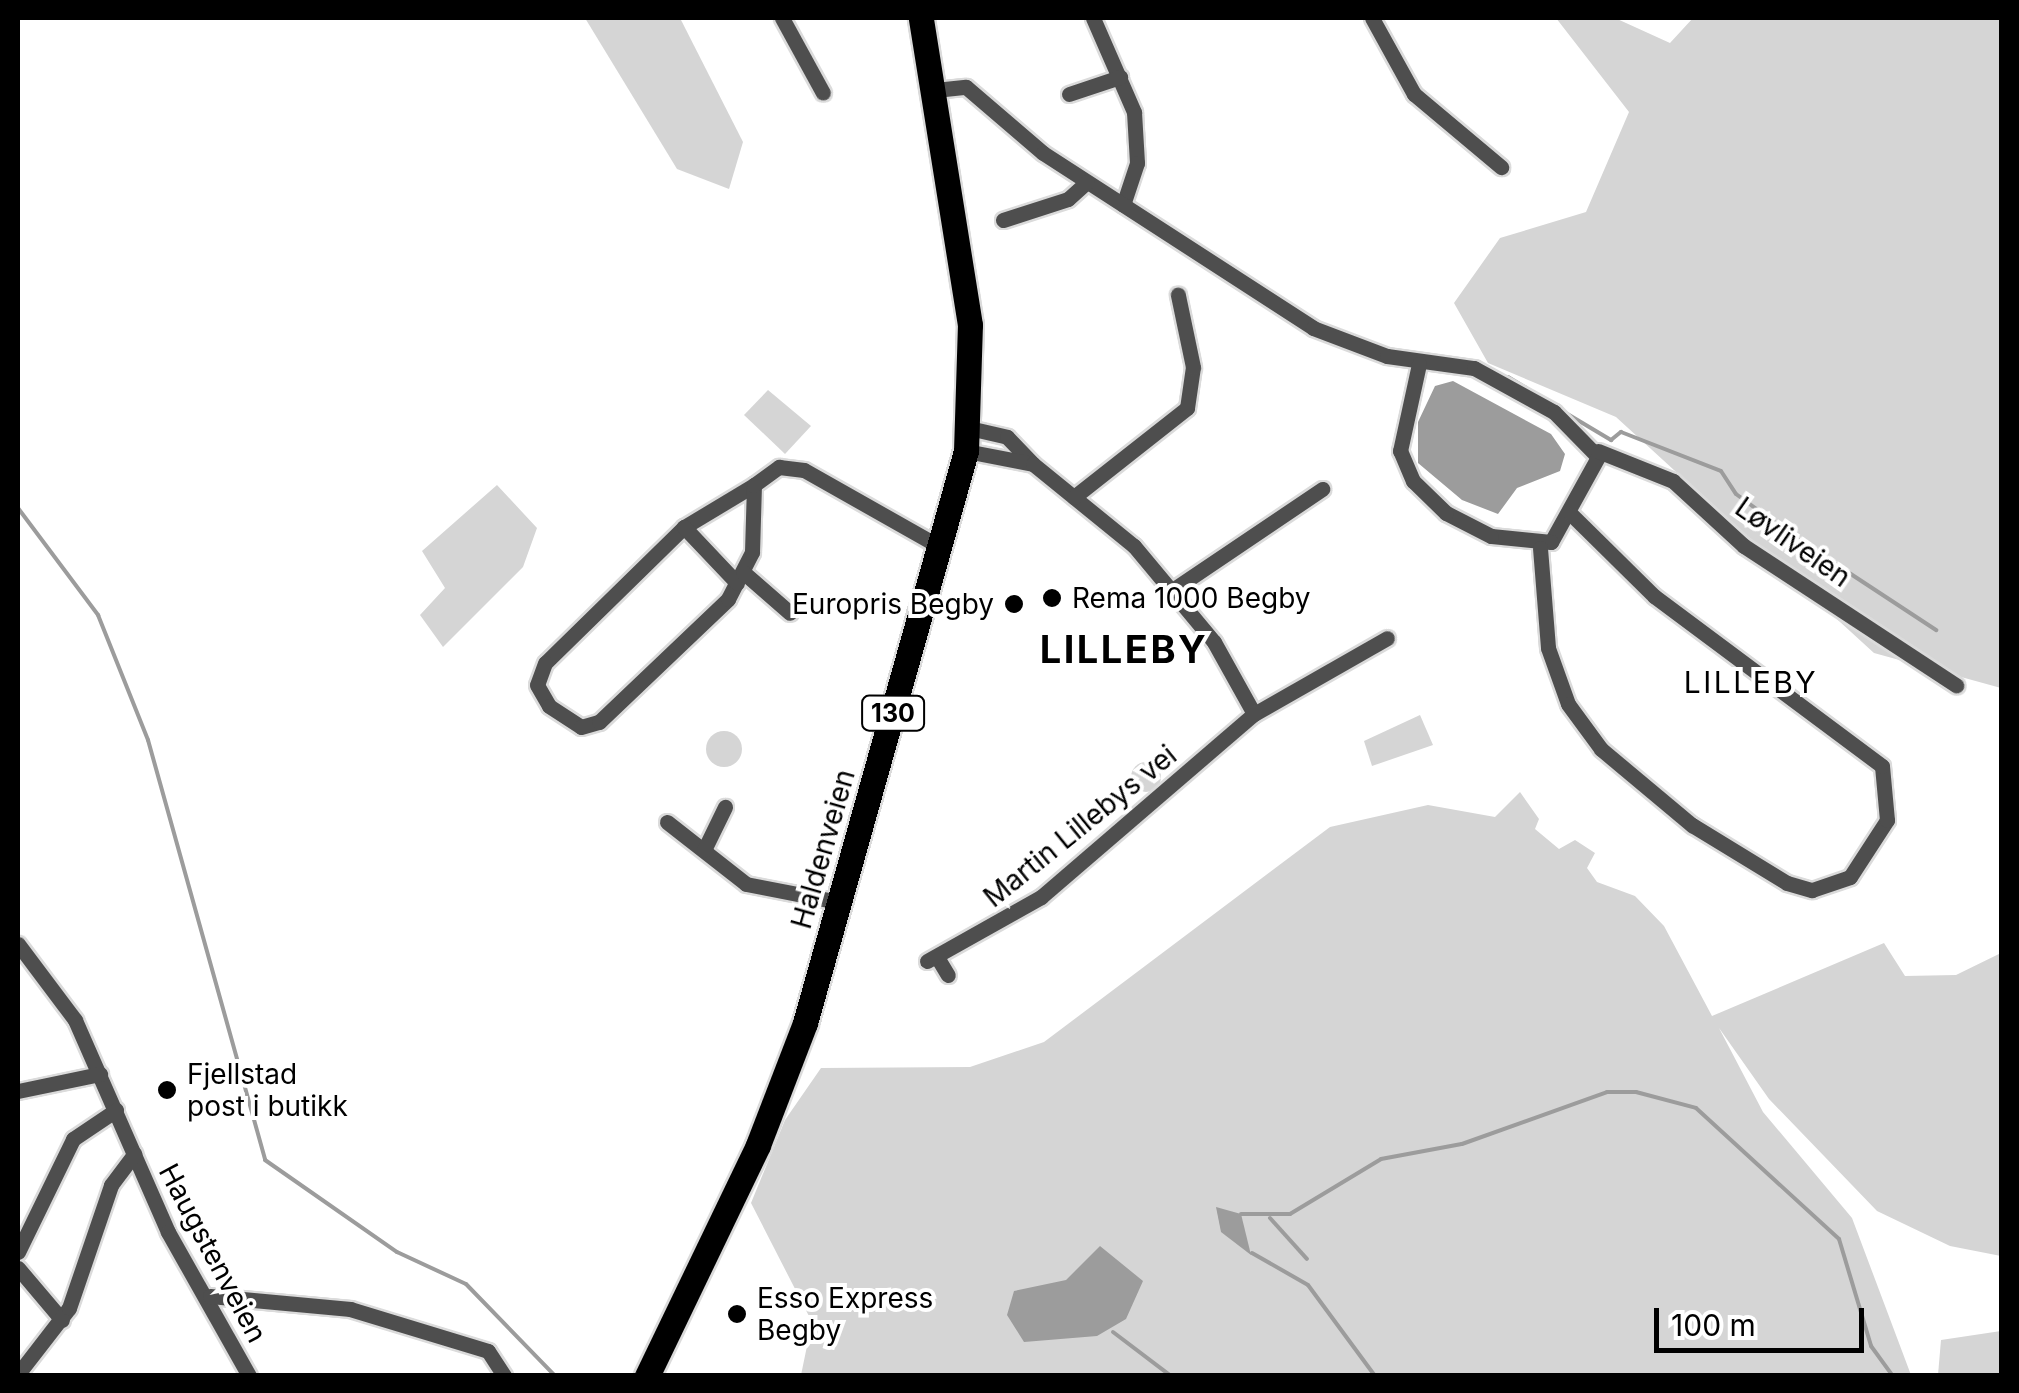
<!DOCTYPE html>
<meta charset="utf-8">
<style>
body{margin:0}
#map{position:relative;width:2019px;height:1393px;overflow:hidden;background:#fff;font-family:Inter,sans-serif}
div>[style]{position:absolute}
.green>*{inset:0;background:#d5d5d5}
.round{border-radius:50%}
.water>*{inset:0;background:#9c9c9c}
.stream>*{height:4px;margin:-2px;padding:0 2px;transform-origin:2px;border-radius:2px;background:#9c9c9c}
.roads{filter:drop-shadow(2px 0 #dbdbdb) drop-shadow(-2px 0 #dbdbdb) drop-shadow(0 2px #dbdbdb) drop-shadow(0 -2px #dbdbdb)}
.minor>*{height:15px;margin:-7.5px;padding:0 7.5px;transform-origin:7.5px;border-radius:7.5px;background:#4e4e4e}
.primary>*{height:25px;margin:-12.5px;padding:0 12.5px;transform-origin:12.5px;border-radius:12.5px;background:#000}
.dots>*{width:28px;height:28px;translate:-50% -50%;box-sizing:border-box;border:5px solid #fff;border-radius:50%}
span{translate:-50% -50%;white-space:nowrap;text-align:center;line-height:1.15;-webkit-text-stroke:8px #fff;paint-order:stroke}
.shield-label span{padding:2px 8px;background:#fff;border:2px solid;border-radius:8px;-webkit-text-stroke-width:0}
.shield-label{font-size:25px;color:#000;font-weight:700}
.street-label{font-size:28px;color:#000}
.poi-label{font-size:28px;color:#000}
.left{translate:0 -50%;text-align:left}
.right{translate:-100% -50%;text-align:right}
.neighbourhood-label{font-size:30px;color:#000;letter-spacing:2.5px}
.district-label{font-size:38px;color:#000;font-weight:700;letter-spacing:2.5px}
.frame{position:absolute;inset:0;border:20px solid #000;pointer-events:none}
.scale{position:absolute;left:1654px;top:1308px;width:210px;height:45px;box-sizing:border-box;border:5px solid #000;border-top:0;padding-left:12px;font-size:30px;line-height:35px;white-space:nowrap;color:#000;-webkit-text-stroke:8px #fff;paint-order:stroke}
</style>
<div id="map">
<div class="green">
<i style="clip-path:polygon(585px 18px,680px 18px,743px 142px,729px 189px,677px 169px)"></i>
<i style="clip-path:polygon(1556px 18px,1615px 18px,1670px 43px,1693px 18px,2001px 18px,2001px 688px,1874px 653px,1616px 417px,1488px 363px,1454px 303px,1500px 238px,1586px 212px,1629px 112px)"></i>
<i style="clip-path:polygon(768px 390px,811px 426px,785px 454px,744px 415px)"></i>
<i style="clip-path:polygon(497px 485px,537px 528px,523px 567px,443px 647px,420px 615px,445px 588px,422px 551px)"></i>
<i style="clip-path:polygon(1420px 715px,1433px 745px,1372px 766px,1364px 741px)"></i>
<i class="round" style="left:706px;top:731px;width:36px;height:36px"></i>
<i class="round" style="left:1131px;top:762px;width:30px;height:30px"></i>
<i style="clip-path:polygon(1520px 792px,1539px 819px,1535px 829px,1559px 849px,1575px 840px,1595px 853px,1587px 868px,1597px 882px,1635px 896px,1664px 926px,1712px 1016px,1884px 943px,1905px 976px,1956px 975px,2001px 953px,2001px 1256px,1950px 1246px,1877px 1211px,1769px 1099px,1719px 1028px,1763px 1112px,1852px 1218px,1911px 1375px,801px 1375px,812px 1322px,751px 1203px,785px 1120px,821px 1068px,970px 1067px,1044px 1042px,1330px 827px,1428px 805px,1495px 817px)"></i>
<i style="clip-path:polygon(2001px 1331px,2001px 1375px,1938px 1375px,1941px 1340px)"></i>
</div>
<div class="water">
<i style="clip-path:polygon(1453px 381px,1551px 434px,1565px 454px,1560px 471px,1517px 488px,1498px 514px,1462px 500px,1418px 463px,1418px 422px,1435px 386px)"></i>
<i style="clip-path:polygon(1216px 1207px,1241px 1214px,1251px 1255px,1221px 1232px)"></i>
<i style="clip-path:polygon(1100px 1246px,1143px 1281px,1126px 1319px,1097px 1336px,1024px 1342px,1007px 1315px,1014px 1291px,1066px 1280px)"></i>
</div>
<div class="stream">
<i style="left:1508px;top:377px;width:21px;rotate:31deg"></i>
<i style="left:1559px;top:409px;width:61px;rotate:30.8deg"></i>
<i style="left:1611px;top:440px;width:13px;rotate:-39deg"></i>
<i style="left:1621px;top:432px;width:107px;rotate:21.3deg"></i>
<i style="left:1721px;top:471px;width:27px;rotate:57deg"></i>
<i style="left:1736px;top:494px;width:74px;rotate:36.3deg"></i>
<i style="left:1796px;top:538px;width:168px;rotate:33.3deg"></i>
<i style="left:18px;top:508px;width:134px;rotate:53.2deg"></i>
<i style="left:98px;top:615px;width:135px;rotate:68.2deg"></i>
<i style="left:148px;top:740px;width:436px;rotate:74.4deg"></i>
<i style="left:265px;top:1160px;width:161px;rotate:34.9deg"></i>
<i style="left:397px;top:1252px;width:76px;rotate:24.9deg"></i>
<i style="left:466px;top:1284px;width:128px;rotate:45.9deg"></i>
<i style="left:1241px;top:1214px;width:49px"></i>
<i style="left:1290px;top:1214px;width:106px;rotate:-31.1deg"></i>
<i style="left:1381px;top:1159px;width:82px;rotate:-10.5deg"></i>
<i style="left:1462px;top:1144px;width:154px;rotate:-19.7deg"></i>
<i style="left:1607px;top:1092px;width:29px"></i>
<i style="left:1636px;top:1092px;width:62px;rotate:14.9deg"></i>
<i style="left:1696px;top:1108px;width:194px;rotate:42.5deg"></i>
<i style="left:1839px;top:1239px;width:112px;rotate:73.3deg"></i>
<i style="left:1871px;top:1346px;width:37px;rotate:54deg"></i>
<i style="left:1270px;top:1218px;width:55px;rotate:47.9deg"></i>
<i style="left:1252px;top:1253px;width:64px;rotate:29.7deg"></i>
<i style="left:1308px;top:1285px;width:113px;rotate:53.6deg"></i>
<i style="left:1113px;top:1332px;width:73px;rotate:37.2deg"></i>
</div>
<div class="roads">
<div class="minor">
<i style="left:782px;top:18px;width:85px;rotate:61.3deg"></i>
<i style="left:1093px;top:18px;width:103px;rotate:66.4deg"></i>
<i style="left:1134px;top:112px;width:51px;rotate:86.6deg"></i>
<i style="left:1137px;top:163px;width:44px;rotate:108.4deg"></i>
<i style="left:1372px;top:18px;width:87px;rotate:61.1deg"></i>
<i style="left:1414px;top:94px;width:114px;rotate:40deg"></i>
<i style="left:935px;top:90px;width:31px;rotate:-6deg"></i>
<i style="left:966px;top:87px;width:101px;rotate:40.6deg"></i>
<i style="left:1043px;top:153px;width:322px;rotate:32.9deg"></i>
<i style="left:1313px;top:328px;width:79px;rotate:20.7deg"></i>
<i style="left:1387px;top:356px;width:88px;rotate:7.9deg"></i>
<i style="left:1474px;top:368px;width:91px;rotate:28.8deg"></i>
<i style="left:1554px;top:412px;width:63px;rotate:45.6deg"></i>
<i style="left:1598px;top:457px;width:97px;rotate:118.9deg"></i>
<i style="left:1551px;top:542px;width:60px;rotate:-174.3deg"></i>
<i style="left:1491px;top:536px;width:51px;rotate:-152.9deg"></i>
<i style="left:1446px;top:513px;width:46px;rotate:-135.9deg"></i>
<i style="left:1413px;top:481px;width:33px;rotate:-113deg"></i>
<i style="left:1400px;top:451px;width:89px;rotate:-77.7deg"></i>
<i style="left:1069px;top:94px;width:54px;rotate:-18.4deg"></i>
<i style="left:1003px;top:220px;width:68px;rotate:-17.9deg"></i>
<i style="left:1068px;top:199px;width:25px;rotate:-42deg"></i>
<i style="left:969px;top:428px;width:39px;rotate:13deg"></i>
<i style="left:1007px;top:437px;width:37px;rotate:46deg"></i>
<i style="left:966px;top:451px;width:68px;rotate:11deg"></i>
<i style="left:1033px;top:464px;width:130px;rotate:39.1deg"></i>
<i style="left:1134px;top:546px;width:125px;rotate:50.2deg"></i>
<i style="left:1214px;top:642px;width:82px;rotate:60.9deg"></i>
<i style="left:1254px;top:714px;width:153px;rotate:-29.7deg"></i>
<i style="left:1598px;top:451px;width:81px;rotate:21.8deg"></i>
<i style="left:1673px;top:481px;width:96px;rotate:42.5deg"></i>
<i style="left:1744px;top:546px;width:254px;rotate:33.3deg"></i>
<i style="left:754px;top:485px;width:82px;rotate:149deg"></i>
<i style="left:684px;top:527px;width:194px;rotate:135.6deg"></i>
<i style="left:545px;top:663px;width:23px;rotate:110deg"></i>
<i style="left:537px;top:685px;width:24px;rotate:60deg"></i>
<i style="left:549px;top:706px;width:38px;rotate:33deg"></i>
<i style="left:581px;top:727px;width:19px;rotate:-16deg"></i>
<i style="left:599px;top:722px;width:178px;rotate:-43.6deg"></i>
<i style="left:728px;top:599px;width:53px;rotate:-62.9deg"></i>
<i style="left:752px;top:552px;width:67px;rotate:-88.3deg"></i>
<i style="left:754px;top:485px;width:31px;rotate:-36deg"></i>
<i style="left:779px;top:467px;width:25px;rotate:7deg"></i>
<i style="left:804px;top:470px;width:159px;rotate:29.5deg"></i>
<i style="left:1074px;top:497px;width:144px;rotate:-38.2deg"></i>
<i style="left:1187px;top:408px;width:41px;rotate:-81.7deg"></i>
<i style="left:1193px;top:367px;width:74px;rotate:-101.8deg"></i>
<i style="left:684px;top:527px;width:77px;rotate:46.6deg"></i>
<i style="left:1540px;top:548px;width:100px;rotate:85.4deg"></i>
<i style="left:1548px;top:648px;width:59px;rotate:70.3deg"></i>
<i style="left:1568px;top:704px;width:56px;rotate:53.7deg"></i>
<i style="left:1601px;top:749px;width:119px;rotate:39.9deg"></i>
<i style="left:1692px;top:825px;width:111px;rotate:31.4deg"></i>
<i style="left:1787px;top:883px;width:26px;rotate:16deg"></i>
<i style="left:1812px;top:890px;width:40px;rotate:-18.9deg"></i>
<i style="left:1850px;top:877px;width:68px;rotate:-57deg"></i>
<i style="left:1887px;top:820px;width:54px;rotate:-95.3deg"></i>
<i style="left:1882px;top:766px;width:284px;rotate:-143.3deg"></i>
<i style="left:1654px;top:596px;width:115px;rotate:-135.4deg"></i>
<i style="left:743px;top:572px;width:62px;rotate:41.1deg"></i>
<i style="left:1174px;top:589px;width:179px;rotate:-34deg"></i>
<i style="left:667px;top:822px;width:100px;rotate:38.1deg"></i>
<i style="left:746px;top:884px;width:95px;rotate:11deg"></i>
<i style="left:704px;top:850px;width:48px;rotate:-64deg"></i>
<i style="left:18px;top:944px;width:95px;rotate:53.1deg"></i>
<i style="left:75px;top:1020px;width:232px;rotate:66.3deg"></i>
<i style="left:168px;top:1232px;width:165px;rotate:60.6deg"></i>
<i style="left:937px;top:957px;width:21px;rotate:59deg"></i>
<i style="left:927px;top:961px;width:131px;rotate:-29.3deg"></i>
<i style="left:1041px;top:897px;width:281px;rotate:-40.7deg"></i>
<i style="left:18px;top:1091px;width:84px;rotate:-11.7deg"></i>
<i style="left:18px;top:1252px;width:126px;rotate:-64deg"></i>
<i style="left:73px;top:1139px;width:52px;rotate:-34deg"></i>
<i style="left:18px;top:1268px;width:68px;rotate:49.8deg"></i>
<i style="left:210px;top:1296px;width:141px;rotate:5.3deg"></i>
<i style="left:350px;top:1309px;width:144px;rotate:16.9deg"></i>
<i style="left:488px;top:1351px;width:30px;rotate:57deg"></i>
<i style="left:18px;top:1374px;width:83px;rotate:-52.3deg"></i>
<i style="left:69px;top:1308px;width:130px;rotate:-71.1deg"></i>
<i style="left:111px;top:1185px;width:39px;rotate:-53deg"></i>
</div>
<div class="primary">
<i style="left:647px;top:1376px;width:256px;rotate:-64.3deg"></i>
<i style="left:758px;top:1145px;width:131px;rotate:-68.9deg"></i>
<i style="left:805px;top:1023px;width:594px;rotate:-74.28deg"></i>
<i style="left:966px;top:451px;width:126px;rotate:-88.2deg"></i>
<i style="left:970px;top:325px;width:311px;rotate:-99.1deg"></i>
</div>
</div>
<div class="dots">
<i style="left:1052px;top:598px;background:#000"></i>
<i style="left:1014px;top:604px;background:#000"></i>
<i style="left:167px;top:1090px;background:#000"></i>
<i style="left:737px;top:1314px;background:#000"></i>
</div>
<div class="shield-label">
<span style="left:893px;top:713px">130</span>
</div>
<div class="street-label">
<span style="left:1793px;top:542px;rotate:35deg">Løvliveien</span>
<span style="left:1080px;top:826px;rotate:-39deg">Martin Lillebys vei</span>
<span style="left:823px;top:849px;rotate:-74deg">Haldenveien</span>
<span style="left:213px;top:1253px;rotate:62deg">Haugstenveien</span>
</div>
<div class="poi-label">
<span class="left" style="left:1072px;top:598px">Rema 1000 Begby</span>
<span class="right" style="left:994px;top:604px">Europris Begby</span>
<span class="left" style="left:187px;top:1090px">Fjellstad<br>post i butikk</span>
<span class="left" style="left:757px;top:1314px">Esso Express<br>Begby</span>
</div>
<div class="neighbourhood-label">
<span style="left:1751px;top:682px">LILLEBY</span>
</div>
<div class="district-label">
<span style="left:1124px;top:650px">LILLEBY</span>
</div>
<div class="frame"></div>
<div class="scale">100 m</div>
</div>
